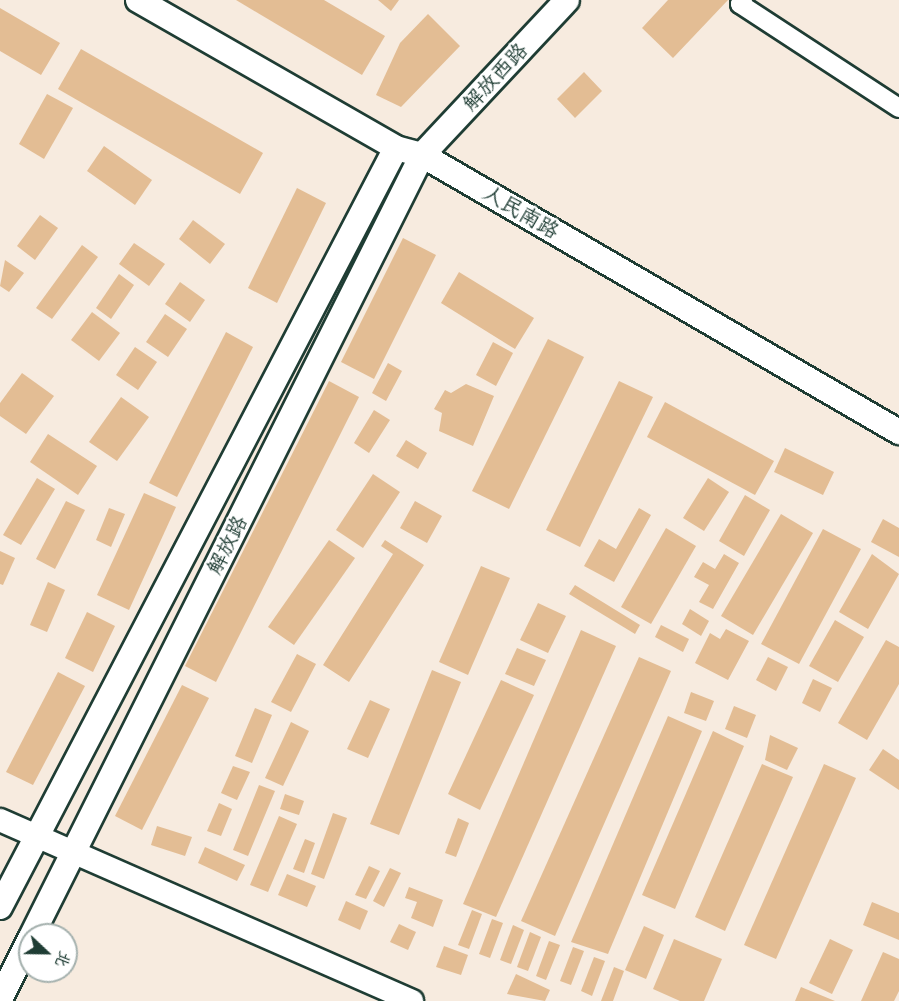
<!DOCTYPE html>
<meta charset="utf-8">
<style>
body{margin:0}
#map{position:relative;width:899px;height:1001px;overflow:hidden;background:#f7ebdf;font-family:Caveat,"LXGW WenKai TC",sans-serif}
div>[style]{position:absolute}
.building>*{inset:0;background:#e3bd94}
.roads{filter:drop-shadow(2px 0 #1f3d34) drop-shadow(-2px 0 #1f3d34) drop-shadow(0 2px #1f3d34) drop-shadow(0 -2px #1f3d34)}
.minor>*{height:18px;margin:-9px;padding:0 9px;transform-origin:9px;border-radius:9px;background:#fff}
.tertiary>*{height:22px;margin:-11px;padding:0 11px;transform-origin:11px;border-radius:11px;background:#fff}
.secondary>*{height:24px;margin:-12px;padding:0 12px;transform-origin:12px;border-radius:12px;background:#fff}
span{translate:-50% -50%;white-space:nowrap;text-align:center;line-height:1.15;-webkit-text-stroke:4.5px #fff;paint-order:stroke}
.street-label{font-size:21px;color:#1f3d34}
.north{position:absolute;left:18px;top:923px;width:60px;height:60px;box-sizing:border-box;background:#fff;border:2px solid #a5b1ae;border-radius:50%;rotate:112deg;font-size:16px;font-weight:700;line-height:24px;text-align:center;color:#1f3d34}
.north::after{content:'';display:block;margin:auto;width:21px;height:27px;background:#1f3d34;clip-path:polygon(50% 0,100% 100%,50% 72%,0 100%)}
</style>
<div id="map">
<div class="building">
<i style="clip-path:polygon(236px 0,324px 0,385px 36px,362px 75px)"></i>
<i style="clip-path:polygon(378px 0,399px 0,391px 11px)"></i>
<i style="clip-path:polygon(668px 0,728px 0,673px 58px,642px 28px)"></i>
<i style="clip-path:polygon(0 8px,60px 43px,41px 75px,0 51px)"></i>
<i style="clip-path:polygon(428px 14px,460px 46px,401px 107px,376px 95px,400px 43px)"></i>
<i style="clip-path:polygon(81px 49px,263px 153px,240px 194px,58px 89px)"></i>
<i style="clip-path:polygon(584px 72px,602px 91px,575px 118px,557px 99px)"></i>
<i style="clip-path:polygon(47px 94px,73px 108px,44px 159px,19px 144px)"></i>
<i style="clip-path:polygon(104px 146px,152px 180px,135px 205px,87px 171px)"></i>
<i style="clip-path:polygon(297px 188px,326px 203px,277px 303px,248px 288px)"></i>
<i style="clip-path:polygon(40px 215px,58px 228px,35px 260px,17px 246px)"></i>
<i style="clip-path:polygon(193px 220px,225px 244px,210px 264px,179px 239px)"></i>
<i style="clip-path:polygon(403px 238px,436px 255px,374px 379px,341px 362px)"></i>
<i style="clip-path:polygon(134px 243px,165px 264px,149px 286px,119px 264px)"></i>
<i style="clip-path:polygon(82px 245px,98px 257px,52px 319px,36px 308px)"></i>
<i style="clip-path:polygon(5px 260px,24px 273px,9px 292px,0 286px)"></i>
<i style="clip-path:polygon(459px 272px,534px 318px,515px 349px,441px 303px)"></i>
<i style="clip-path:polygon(119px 274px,134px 285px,111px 319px,96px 308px)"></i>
<i style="clip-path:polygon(180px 282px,205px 300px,190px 322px,165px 304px)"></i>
<i style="clip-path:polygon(92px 312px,120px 333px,99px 361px,71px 340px)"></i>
<i style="clip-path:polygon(165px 314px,187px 329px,168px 357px,146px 342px)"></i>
<i style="clip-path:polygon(226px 332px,253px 347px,177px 497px,149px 483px)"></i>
<i style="clip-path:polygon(548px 339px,584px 357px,509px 509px,472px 491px)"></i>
<i style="clip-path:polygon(493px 342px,513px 353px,496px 386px,476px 375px)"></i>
<i style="clip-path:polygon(135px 347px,157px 362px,138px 390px,116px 375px)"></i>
<i style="clip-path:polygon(388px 363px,402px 371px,386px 401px,372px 393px)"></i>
<i style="clip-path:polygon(22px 373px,54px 396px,26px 434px,0 416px,0 403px)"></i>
<i style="clip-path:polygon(329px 381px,359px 397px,216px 682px,185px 666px)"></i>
<i style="clip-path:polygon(619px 381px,653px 397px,580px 547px,546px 530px)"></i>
<i style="clip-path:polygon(466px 384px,494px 396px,473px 446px,439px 431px,442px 413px,434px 409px,445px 390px,451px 393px)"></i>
<i style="clip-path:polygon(121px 397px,149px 417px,117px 461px,89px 442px)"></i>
<i style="clip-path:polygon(665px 402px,774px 461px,755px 495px,647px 437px)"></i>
<i style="clip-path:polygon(374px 410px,390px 420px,369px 453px,354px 443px)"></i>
<i style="clip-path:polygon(48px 434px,97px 466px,78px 495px,30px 462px)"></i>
<i style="clip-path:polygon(406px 440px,427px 453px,418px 469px,396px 456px)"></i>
<i style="clip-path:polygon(785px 448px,834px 472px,823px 495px,774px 472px)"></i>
<i style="clip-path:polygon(373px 474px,400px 492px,363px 548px,336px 530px)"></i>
<i style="clip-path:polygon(37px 478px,55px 489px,21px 545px,3px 535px)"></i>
<i style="clip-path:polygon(708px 478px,729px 492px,704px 531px,683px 518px)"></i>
<i style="clip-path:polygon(144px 493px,176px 507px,129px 610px,97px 595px)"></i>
<i style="clip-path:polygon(745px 495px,770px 510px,744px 556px,719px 541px)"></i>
<i style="clip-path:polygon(66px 501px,85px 510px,55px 569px,36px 559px)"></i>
<i style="clip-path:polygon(415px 501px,442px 516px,427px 543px,400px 528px)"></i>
<i style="clip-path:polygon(109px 508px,125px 514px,111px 547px,96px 540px)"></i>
<i style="clip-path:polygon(639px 508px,651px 515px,614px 582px,584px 566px,599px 539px,616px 549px)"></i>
<i style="clip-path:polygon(781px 514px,813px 533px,753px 635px,721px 616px)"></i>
<i style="clip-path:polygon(883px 519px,899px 528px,899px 557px,871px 542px)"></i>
<i style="clip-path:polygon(666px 528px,696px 546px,651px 624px,621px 607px)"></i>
<i style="clip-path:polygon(823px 529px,861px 549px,799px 664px,761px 644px)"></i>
<i style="clip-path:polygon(329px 540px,355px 558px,294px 645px,268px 627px)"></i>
<i style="clip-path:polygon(385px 540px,424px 565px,349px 682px,323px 665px,393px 554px,381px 546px)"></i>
<i style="clip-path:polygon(0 551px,15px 558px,3px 585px,0 584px)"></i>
<i style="clip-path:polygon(724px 554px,739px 563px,713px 609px,699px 602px,709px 585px,694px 577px,703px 562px,715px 569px)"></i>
<i style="clip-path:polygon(872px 554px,899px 574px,868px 629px,839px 612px)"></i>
<i style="clip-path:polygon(481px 566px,510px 578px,468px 675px,439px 662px)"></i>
<i style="clip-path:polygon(48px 582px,65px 590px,47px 632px,30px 625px)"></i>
<i style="clip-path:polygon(575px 585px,640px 625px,635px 634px,569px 594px)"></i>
<i style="clip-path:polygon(538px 603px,566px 616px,548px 653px,520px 640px)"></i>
<i style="clip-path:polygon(690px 609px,709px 621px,701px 636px,682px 624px)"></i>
<i style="clip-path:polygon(87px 612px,115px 626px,93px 672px,65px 658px)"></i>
<i style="clip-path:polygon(835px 620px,864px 637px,838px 682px,809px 666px)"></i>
<i style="clip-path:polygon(661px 625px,689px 639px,683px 652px,655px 637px)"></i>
<i style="clip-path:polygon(726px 629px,749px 641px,728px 680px,695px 663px,710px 633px,720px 639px)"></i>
<i style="clip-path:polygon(581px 630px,616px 646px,496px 917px,463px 904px)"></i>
<i style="clip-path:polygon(886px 640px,899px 647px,899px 684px,867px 740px,838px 723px)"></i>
<i style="clip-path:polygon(517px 648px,546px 660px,534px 686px,505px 674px)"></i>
<i style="clip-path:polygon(297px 654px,316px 664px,291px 712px,271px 702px)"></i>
<i style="clip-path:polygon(639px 657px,671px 671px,555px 936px,521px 921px)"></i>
<i style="clip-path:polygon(768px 657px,788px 667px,776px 691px,756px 680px)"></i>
<i style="clip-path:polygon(432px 670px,461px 682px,399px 835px,370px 824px)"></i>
<i style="clip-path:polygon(58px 672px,85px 686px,33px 785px,6px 772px)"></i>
<i style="clip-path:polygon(813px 679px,832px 688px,820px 712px,802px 703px)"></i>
<i style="clip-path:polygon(501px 680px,534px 695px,480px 810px,448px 794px)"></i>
<i style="clip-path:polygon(182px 685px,209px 698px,142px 830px,115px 816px)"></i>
<i style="clip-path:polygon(691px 692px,714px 701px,706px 721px,684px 713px)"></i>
<i style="clip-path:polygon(370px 700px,390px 709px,368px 758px,347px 749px)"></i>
<i style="clip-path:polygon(734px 706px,756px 715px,747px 738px,725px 729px)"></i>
<i style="clip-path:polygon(255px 708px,272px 715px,252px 763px,235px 756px)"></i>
<i style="clip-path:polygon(668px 716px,702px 731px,608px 954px,571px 942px)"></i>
<i style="clip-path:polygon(291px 722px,309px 731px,283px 786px,265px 778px)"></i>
<i style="clip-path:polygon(713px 731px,744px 746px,675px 909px,642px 895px)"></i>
<i style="clip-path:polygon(770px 735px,798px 748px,787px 770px,765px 760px)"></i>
<i style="clip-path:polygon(883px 749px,899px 760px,899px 790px,869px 770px)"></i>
<i style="clip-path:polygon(762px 764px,793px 777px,725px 931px,695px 917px)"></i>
<i style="clip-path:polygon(824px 764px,856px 778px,776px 959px,744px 945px)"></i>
<i style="clip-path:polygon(233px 766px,250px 772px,237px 800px,221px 793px)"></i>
<i style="clip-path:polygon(259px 785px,275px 791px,248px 856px,233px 850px)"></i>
<i style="clip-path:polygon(285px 794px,304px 801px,299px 815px,280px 809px)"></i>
<i style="clip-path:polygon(219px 803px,232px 809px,221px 836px,207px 831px)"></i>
<i style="clip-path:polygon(333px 813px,347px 818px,324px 879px,311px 874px)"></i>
<i style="clip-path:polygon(279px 816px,297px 824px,268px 892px,250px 885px)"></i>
<i style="clip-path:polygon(458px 818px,469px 823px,456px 857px,445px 853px)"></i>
<i style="clip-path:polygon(157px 826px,192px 837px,185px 856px,151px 845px)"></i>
<i style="clip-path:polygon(305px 839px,315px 843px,304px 873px,293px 869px)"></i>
<i style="clip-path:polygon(205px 847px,245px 865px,237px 881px,198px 863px)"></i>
<i style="clip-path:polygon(369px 866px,380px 871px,366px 899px,355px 895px)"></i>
<i style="clip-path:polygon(390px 868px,401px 873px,384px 907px,373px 901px)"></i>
<i style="clip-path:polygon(287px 874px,316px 886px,307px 907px,278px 895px)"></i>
<i style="clip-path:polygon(409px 887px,443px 900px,433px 927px,411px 918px,417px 902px,405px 898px)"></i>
<i style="clip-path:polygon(346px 901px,368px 911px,360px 930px,338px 920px)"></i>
<i style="clip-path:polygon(872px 902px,899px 913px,899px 940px,863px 925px)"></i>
<i style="clip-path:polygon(472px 910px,482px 914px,469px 949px,458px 945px)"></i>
<i style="clip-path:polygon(492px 919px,503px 923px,490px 958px,479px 954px)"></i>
<i style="clip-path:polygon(399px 924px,416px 932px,408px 950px,390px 942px)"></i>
<i style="clip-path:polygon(513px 925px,524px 930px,511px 964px,500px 960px)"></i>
<i style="clip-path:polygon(644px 926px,664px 935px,646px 979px,625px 970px)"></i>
<i style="clip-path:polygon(530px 932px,541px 937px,528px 971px,517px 967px)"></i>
<i style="clip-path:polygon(674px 939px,722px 959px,704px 1001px,680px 1001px,653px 989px)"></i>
<i style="clip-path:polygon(830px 939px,853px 950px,832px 994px,809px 983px)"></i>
<i style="clip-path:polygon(549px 941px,560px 945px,546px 980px,536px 976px)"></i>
<i style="clip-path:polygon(444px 946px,468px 955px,461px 975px,436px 967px)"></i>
<i style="clip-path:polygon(573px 947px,584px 951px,571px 985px,560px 981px)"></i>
<i style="clip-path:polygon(883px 952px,899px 959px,899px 991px,894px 1001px,861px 1001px)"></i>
<i style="clip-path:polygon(594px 957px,605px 961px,592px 996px,581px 991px)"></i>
<i style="clip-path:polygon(614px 967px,624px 971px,613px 1001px,601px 1001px)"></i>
<i style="clip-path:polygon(516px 974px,550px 990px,545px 1001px,507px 994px)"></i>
<i style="clip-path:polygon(801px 987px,835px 1001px,795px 1001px)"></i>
</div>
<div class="roads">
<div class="minor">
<i style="left:743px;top:0;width:5px;rotate:127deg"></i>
<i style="left:740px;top:4px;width:190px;rotate:33.2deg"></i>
</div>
<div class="tertiary">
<i style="left:0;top:820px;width:450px;rotate:23.7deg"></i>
</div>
<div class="secondary">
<i style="left:138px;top:0;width:297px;rotate:29.8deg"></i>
<i style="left:396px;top:148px;width:27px;rotate:15deg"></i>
<i style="left:422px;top:155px;width:552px;rotate:30.14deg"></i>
<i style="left:0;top:907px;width:856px;rotate:-62.45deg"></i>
<i style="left:32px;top:935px;width:872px;rotate:-63.43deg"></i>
<i style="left:422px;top:155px;width:212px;rotate:-46.9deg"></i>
<i style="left:0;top:999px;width:67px;rotate:-63.4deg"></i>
</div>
</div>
<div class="street-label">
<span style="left:495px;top:77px;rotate:-47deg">解放西路</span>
<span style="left:521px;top:212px;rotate:30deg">人民南路</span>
<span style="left:227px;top:545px;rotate:-63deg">解放路</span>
</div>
<div class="north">北</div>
</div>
